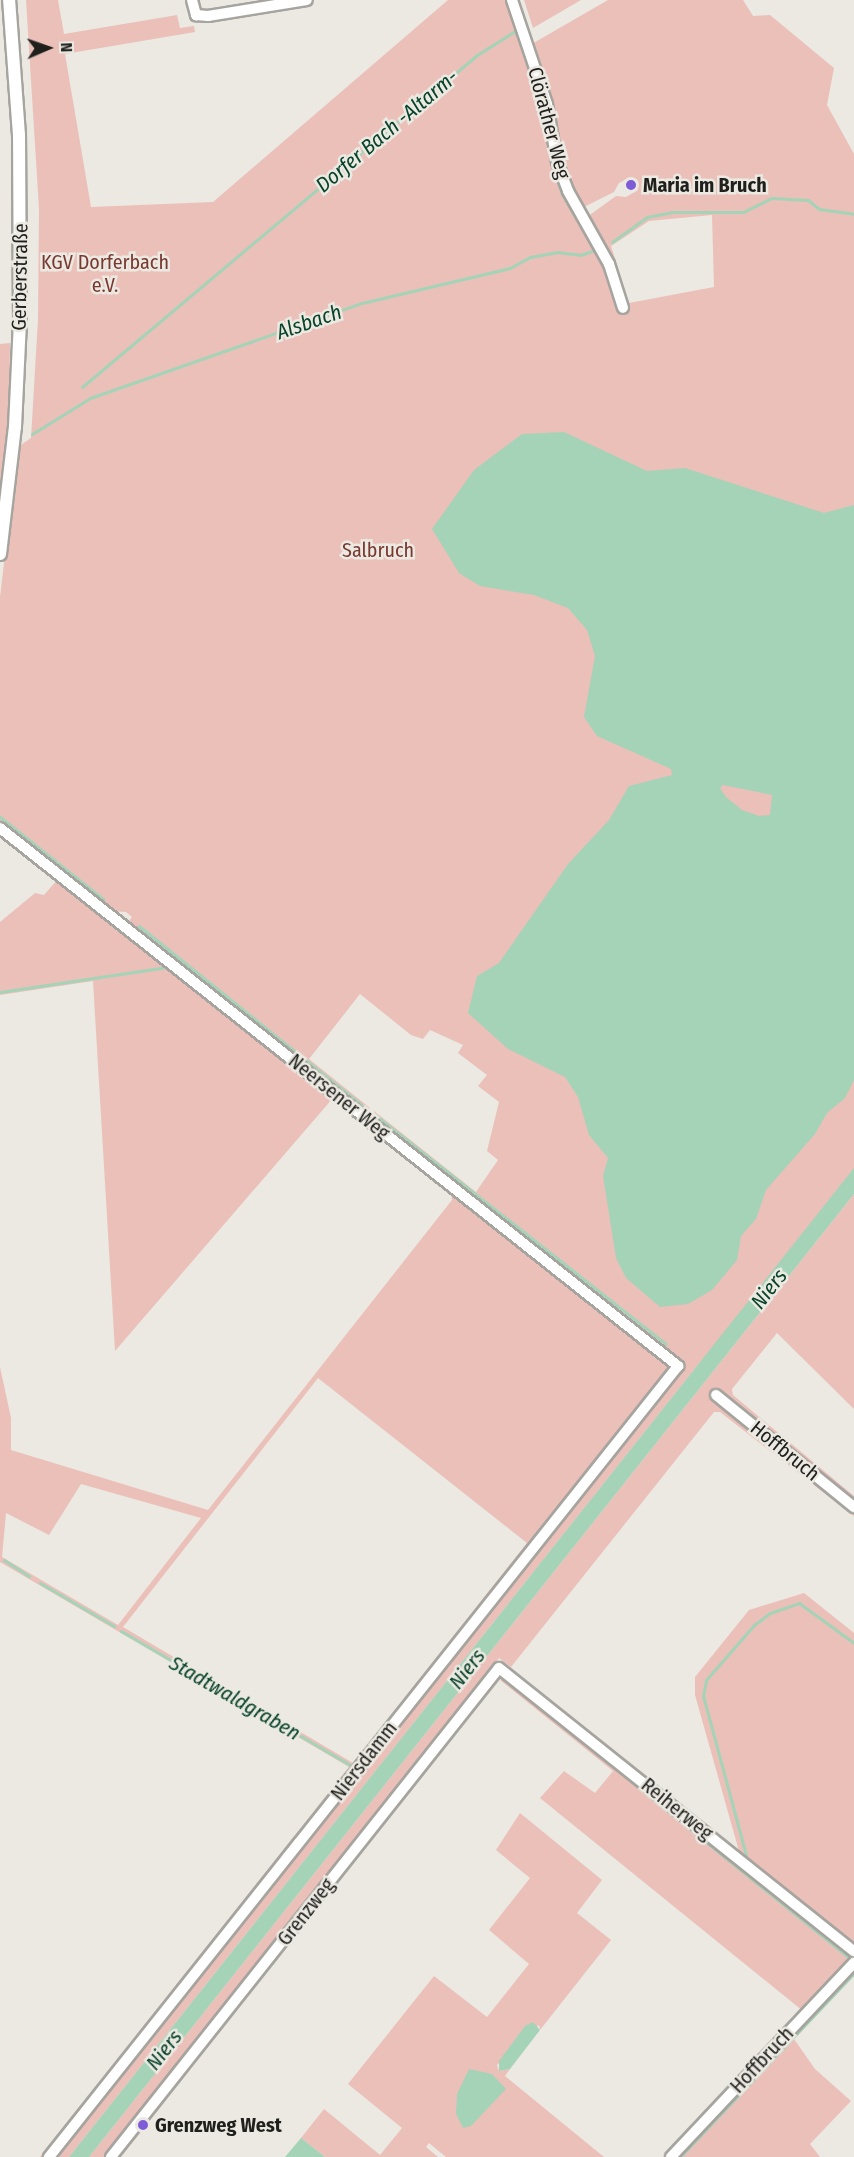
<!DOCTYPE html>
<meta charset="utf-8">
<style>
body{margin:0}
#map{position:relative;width:854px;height:2157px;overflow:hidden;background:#ebe9e2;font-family:"Fira Sans Condensed",sans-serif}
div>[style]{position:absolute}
.green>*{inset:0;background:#eac0b9}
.water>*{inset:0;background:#a4d3b7}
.stream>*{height:3px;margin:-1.5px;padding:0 1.5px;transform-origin:1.5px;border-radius:1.5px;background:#a4d3b7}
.roads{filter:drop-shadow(2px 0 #a6a49e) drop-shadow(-2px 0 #a6a49e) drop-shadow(0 2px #a6a49e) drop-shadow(0 -2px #a6a49e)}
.minor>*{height:10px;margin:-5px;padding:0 5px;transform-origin:5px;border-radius:5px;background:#fff}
.tertiary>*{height:12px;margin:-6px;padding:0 6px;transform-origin:6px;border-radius:6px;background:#fff}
.dots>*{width:16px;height:16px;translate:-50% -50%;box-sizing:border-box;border:3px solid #ebe9e2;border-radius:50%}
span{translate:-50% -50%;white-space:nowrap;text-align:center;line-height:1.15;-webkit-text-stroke:5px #ebe9e2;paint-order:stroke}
.street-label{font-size:20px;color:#1f1f1c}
.poi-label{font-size:20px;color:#1f1f1c;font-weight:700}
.left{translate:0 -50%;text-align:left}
.park-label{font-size:20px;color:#7a3930}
.water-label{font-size:21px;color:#074329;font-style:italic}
.north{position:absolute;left:18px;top:18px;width:60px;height:60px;-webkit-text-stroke:4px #ebe9e2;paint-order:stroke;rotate:88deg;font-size:16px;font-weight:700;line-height:24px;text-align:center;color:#1f1f1c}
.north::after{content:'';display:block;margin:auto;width:21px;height:27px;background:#1f1f1c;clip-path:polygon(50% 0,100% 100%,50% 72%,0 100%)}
</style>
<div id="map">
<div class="green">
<i style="clip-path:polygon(evenodd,26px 0,58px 0,64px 34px,177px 15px,180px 28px,194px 26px,195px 32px,65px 54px,91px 207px,213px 202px,448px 0,507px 0,544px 107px,553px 161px,587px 217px,616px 196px,626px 197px,638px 190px,630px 177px,619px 183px,614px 192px,582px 208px,569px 186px,530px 45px,608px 0,743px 0,753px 16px,770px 15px,834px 68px,827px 105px,854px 154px,854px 1181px,697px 1366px,69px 2157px,40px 2157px,349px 1767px,0 1562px,0 1367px,11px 1418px,11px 1450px,208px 1510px,452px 1200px,451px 1192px,333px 1098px,115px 1351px,93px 981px,0 995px,0 922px,35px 893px,44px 895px,58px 879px,372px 1120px,374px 1111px,476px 1192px,498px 1160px,487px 1151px,499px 1102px,478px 1086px,487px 1075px,458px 1053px,463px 1045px,430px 1030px,423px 1039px,411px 1035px,360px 994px,309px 1059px,370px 1108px,367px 1111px,360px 1110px,132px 929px,128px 922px,132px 917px,126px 912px,110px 911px,0 822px,0 597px,18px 447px,31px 438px,38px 319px,39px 209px,26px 0,712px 215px,714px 287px,629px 303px,611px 246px,649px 221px,712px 215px,26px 0,318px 1378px,527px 1543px,353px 1763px,123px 1627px,318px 1378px,26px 0,81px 1484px,201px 1518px,118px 1625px,2px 1557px,6px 1513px,49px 1535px,81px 1484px)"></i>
<i style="clip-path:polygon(524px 0,581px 0,533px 28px)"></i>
<i style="clip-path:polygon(10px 343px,8px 454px,0 518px,0 344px)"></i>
<i style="clip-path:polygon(854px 1194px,854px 1409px,777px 1333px,732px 1389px,733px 1395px,854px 1496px,854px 1516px,720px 1412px,714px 1412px,511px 1667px,499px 1658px,104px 2157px,89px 2157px)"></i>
<i style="clip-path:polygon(804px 1593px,854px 1633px,854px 1942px,739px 1851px,695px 1695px,695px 1677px,749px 1610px)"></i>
<i style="clip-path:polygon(500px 1680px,512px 1681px,854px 1958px,803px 2011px,540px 1798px,564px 1771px,595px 1793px,613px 1771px)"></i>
<i style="clip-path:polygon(520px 1813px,602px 1880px,577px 1913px,611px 1940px,540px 2030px,539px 2025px,497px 2065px,499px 2071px,510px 2069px,505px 2076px,604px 2157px,446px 2157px,429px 2143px,426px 2147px,438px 2157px,325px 2157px,301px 2138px,324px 2109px,380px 2155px,402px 2128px,348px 2084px,434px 1976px,487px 2017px,529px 1964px,489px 1930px,530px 1878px,496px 1850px)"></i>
<i style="clip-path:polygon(854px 1969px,854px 1976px,794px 2039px,815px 2069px,851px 2101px,810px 2144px,820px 2157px,676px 2157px)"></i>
</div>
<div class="water">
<i style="clip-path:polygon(evenodd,564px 432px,647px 471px,685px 468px,824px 513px,854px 505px,854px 1080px,845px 1098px,827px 1113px,815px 1134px,766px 1190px,756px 1219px,741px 1236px,737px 1260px,712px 1290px,688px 1304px,660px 1307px,626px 1278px,616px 1258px,603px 1176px,608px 1158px,589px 1135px,578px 1097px,565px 1077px,508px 1049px,468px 1013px,477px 976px,499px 963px,568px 864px,609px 820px,629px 786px,672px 775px,671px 769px,597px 736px,584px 717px,595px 656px,587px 630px,568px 608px,534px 595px,480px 586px,459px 573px,432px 529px,474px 470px,522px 434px,564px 432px,723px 785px,772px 795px,770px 815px,759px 816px,742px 810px,726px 797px,720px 788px,723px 785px)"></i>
<i style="clip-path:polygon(854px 1168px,854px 1194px,89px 2157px,69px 2157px)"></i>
<i style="clip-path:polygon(533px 2022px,540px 2030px,510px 2069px,499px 2071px,499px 2061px,525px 2026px)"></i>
<i style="clip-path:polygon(469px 2069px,492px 2074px,506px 2089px,471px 2126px,463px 2128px,456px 2114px,457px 2094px)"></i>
<i style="clip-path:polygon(301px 2138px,325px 2157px,285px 2157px)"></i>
</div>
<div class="stream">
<i style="left:544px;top:118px;width:45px;rotate:81deg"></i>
<i style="left:551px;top:162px;width:34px;rotate:71deg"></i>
<i style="left:562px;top:194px;width:65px;rotate:59.5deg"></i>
<i style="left:612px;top:242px;width:43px;rotate:-35.5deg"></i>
<i style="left:647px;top:217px;width:26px;rotate:-11deg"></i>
<i style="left:673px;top:212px;width:70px"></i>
<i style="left:743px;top:212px;width:32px;rotate:-26deg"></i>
<i style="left:772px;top:198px;width:36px;rotate:3deg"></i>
<i style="left:808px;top:200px;width:14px;rotate:39deg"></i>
<i style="left:819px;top:209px;width:35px;rotate:8deg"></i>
<i style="left:82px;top:387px;width:516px;rotate:-40.05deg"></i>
<i style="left:477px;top:55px;width:45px;rotate:-32.3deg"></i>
<i style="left:515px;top:31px;width:28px;rotate:67deg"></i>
<i style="left:32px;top:434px;width:68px;rotate:-31.8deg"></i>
<i style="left:90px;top:398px;width:288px;rotate:-19.3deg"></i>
<i style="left:362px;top:303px;width:152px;rotate:-13.3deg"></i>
<i style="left:510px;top:268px;width:23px;rotate:-29deg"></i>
<i style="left:530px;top:257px;width:27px;rotate:-10deg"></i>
<i style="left:557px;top:252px;width:23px;rotate:7deg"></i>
<i style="left:580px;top:255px;width:16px;rotate:-18deg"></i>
<i style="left:0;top:817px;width:132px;rotate:38.5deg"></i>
<i style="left:139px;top:926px;width:292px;rotate:38.8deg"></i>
<i style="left:0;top:992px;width:169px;rotate:-8.5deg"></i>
<i style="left:375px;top:1115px;width:370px;rotate:38.2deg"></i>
<i style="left:4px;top:1560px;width:30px;rotate:33deg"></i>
<i style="left:40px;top:1583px;width:86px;rotate:30.2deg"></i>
<i style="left:121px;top:1631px;width:264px;rotate:30.3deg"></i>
<i style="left:506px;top:1680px;width:440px;rotate:39deg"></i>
<i style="left:746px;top:1855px;width:165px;rotate:-105.1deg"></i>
<i style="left:703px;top:1696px;width:16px;rotate:-79deg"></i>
<i style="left:706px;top:1680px;width:73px;rotate:-48.9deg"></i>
<i style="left:754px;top:1625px;width:20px;rotate:-37deg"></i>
<i style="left:770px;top:1613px;width:31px;rotate:-19deg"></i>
<i style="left:799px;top:1603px;width:68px;rotate:36deg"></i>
<i style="left:680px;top:2157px;width:253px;rotate:-46.6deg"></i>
</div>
<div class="roads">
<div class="minor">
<i style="left:192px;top:0;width:16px;rotate:75deg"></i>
<i style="left:196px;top:15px;width:12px;rotate:5deg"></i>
<i style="left:208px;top:16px;width:100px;rotate:-9.2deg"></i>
<i style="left:512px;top:0;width:110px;rotate:71.4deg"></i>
<i style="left:547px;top:104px;width:59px;rotate:80.2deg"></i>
<i style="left:557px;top:162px;width:31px;rotate:69deg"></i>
<i style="left:568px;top:191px;width:84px;rotate:60.7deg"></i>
<i style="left:609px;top:264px;width:46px;rotate:72.3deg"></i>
<i style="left:0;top:828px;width:866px;rotate:38.43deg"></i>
<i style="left:678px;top:1366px;width:1011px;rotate:128.49deg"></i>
<i style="left:716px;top:1395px;width:178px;rotate:39.1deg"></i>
<i style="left:111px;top:2157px;width:624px;rotate:-51.57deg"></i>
<i style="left:499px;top:1668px;width:454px;rotate:38.6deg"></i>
<i style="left:671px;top:2157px;width:267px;rotate:-46.7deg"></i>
</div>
<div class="tertiary">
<i style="left:0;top:554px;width:128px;rotate:-83.3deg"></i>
<i style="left:15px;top:427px;width:105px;rotate:-87.3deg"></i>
<i style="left:20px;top:322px;width:187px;rotate:-90.3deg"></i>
<i style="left:19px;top:135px;width:135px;rotate:-94.2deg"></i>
</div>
</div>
<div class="dots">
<i style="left:631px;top:185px;background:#7e5cd7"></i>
<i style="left:143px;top:2125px;background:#7e5cd7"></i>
</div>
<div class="street-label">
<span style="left:549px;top:123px;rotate:75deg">Clörather Weg</span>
<span style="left:20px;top:277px;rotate:-89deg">Gerberstraße</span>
<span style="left:339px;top:1097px;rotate:39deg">Neersener Weg</span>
<span style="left:785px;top:1451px;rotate:39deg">Hoffbruch</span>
<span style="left:364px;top:1761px;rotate:-52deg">Niersdamm</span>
<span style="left:677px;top:1809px;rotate:39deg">Reiherweg</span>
<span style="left:306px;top:1912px;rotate:-52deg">Grenzweg</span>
<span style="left:762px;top:2060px;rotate:-47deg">Hoffbruch</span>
</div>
<div class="poi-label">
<span class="left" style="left:643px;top:185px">Maria im Bruch</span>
<span class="left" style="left:155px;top:2125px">Grenzweg West</span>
</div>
<div class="park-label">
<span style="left:105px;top:274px">KGV Dorferbach<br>e.V.</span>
<span style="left:378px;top:550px">Salbruch</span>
</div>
<div class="water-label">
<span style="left:387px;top:131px;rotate:-40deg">Dorfer Bach -Altarm-</span>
<span style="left:309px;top:322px;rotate:-19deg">Alsbach</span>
<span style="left:769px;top:1289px;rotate:-52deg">Niers</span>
<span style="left:467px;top:1669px;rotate:-52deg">Niers</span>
<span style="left:235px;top:1698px;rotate:30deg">Stadtwaldgraben</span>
<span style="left:164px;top:2050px;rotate:-52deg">Niers</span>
</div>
<div class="north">N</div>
</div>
